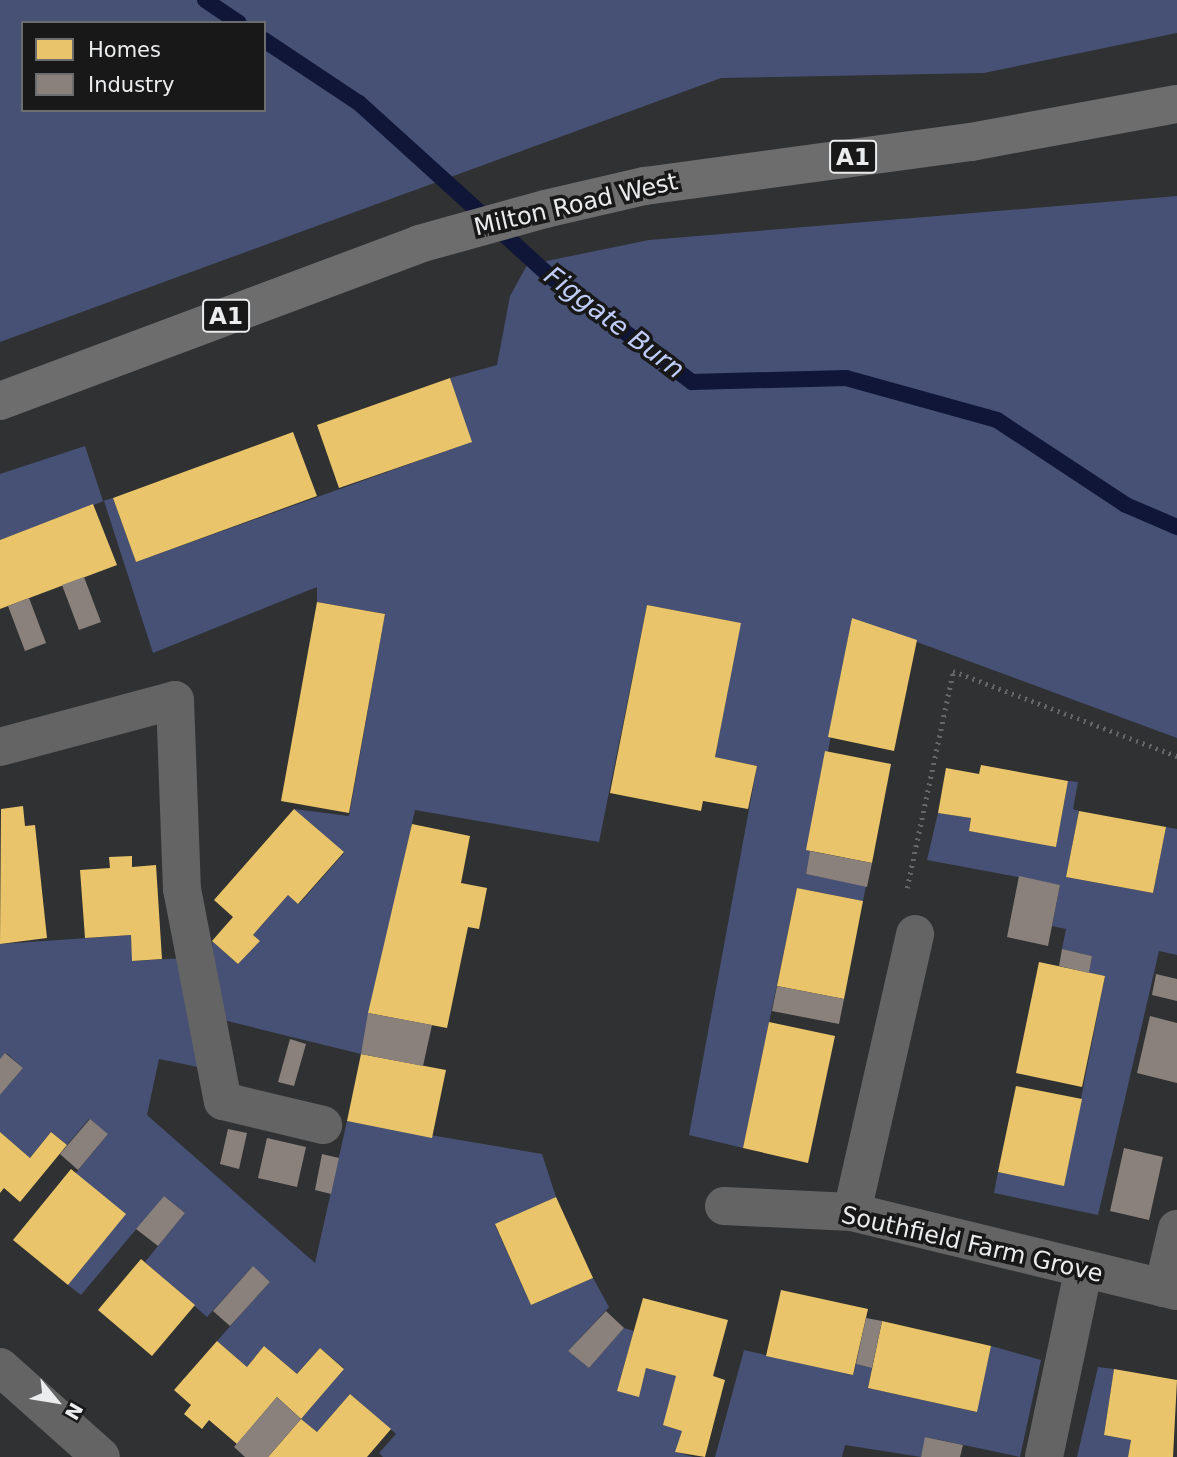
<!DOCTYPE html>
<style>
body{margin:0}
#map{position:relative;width:1177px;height:1457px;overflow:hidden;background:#303132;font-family:"DejaVu Sans",sans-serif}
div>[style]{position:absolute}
.green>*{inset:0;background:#465175}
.homes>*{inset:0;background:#e9c46a}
.industry>*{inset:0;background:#8a817c}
.stream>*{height:16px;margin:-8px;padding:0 8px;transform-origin:8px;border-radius:8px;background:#0f1637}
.path>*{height:4.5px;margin-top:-2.25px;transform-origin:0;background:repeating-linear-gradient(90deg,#676768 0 2px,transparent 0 7px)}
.minor>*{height:38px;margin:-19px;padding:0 19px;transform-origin:19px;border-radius:19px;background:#646464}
.major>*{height:38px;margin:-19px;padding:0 19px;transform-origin:19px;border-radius:19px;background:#6d6d6e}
span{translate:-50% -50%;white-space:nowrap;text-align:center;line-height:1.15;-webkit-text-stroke:7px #181819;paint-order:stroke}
.shield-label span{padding:2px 5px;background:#181819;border:2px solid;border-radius:5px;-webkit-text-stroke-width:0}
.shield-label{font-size:23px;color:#ebeced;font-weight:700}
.street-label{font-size:24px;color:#ebeced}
.water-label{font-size:26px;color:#bfcdf8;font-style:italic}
.legend{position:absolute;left:21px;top:21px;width:245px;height:91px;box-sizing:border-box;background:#181819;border:2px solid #6c6d6e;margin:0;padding:9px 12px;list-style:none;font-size:21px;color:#ebeced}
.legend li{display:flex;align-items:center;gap:14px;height:35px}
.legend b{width:35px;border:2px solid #6c6d6e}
.north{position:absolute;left:21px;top:1366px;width:70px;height:70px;-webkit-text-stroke:5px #181819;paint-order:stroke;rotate:120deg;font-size:19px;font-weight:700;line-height:28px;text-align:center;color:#ebeced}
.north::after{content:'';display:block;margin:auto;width:24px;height:32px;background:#ebeced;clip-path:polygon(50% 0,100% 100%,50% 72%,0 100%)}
</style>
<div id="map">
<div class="green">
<i style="clip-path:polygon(evenodd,0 0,1177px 0,1177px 33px,984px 73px,721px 78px,0 342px,0 0,23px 23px,264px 23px,264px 110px,23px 110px,23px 23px)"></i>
<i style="clip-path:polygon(1177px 196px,1177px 738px,852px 618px,806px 874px,866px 886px,863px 901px,797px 888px,743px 1148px,689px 1135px,757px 766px,715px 757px,740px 623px,647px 605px,599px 842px,415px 810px,361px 1054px,219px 1019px,212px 941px,238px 964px,260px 941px,253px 935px,288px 895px,299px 904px,344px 853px,294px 809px,349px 816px,385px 614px,317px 602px,317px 587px,153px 653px,104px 501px,0 540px,0 474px,85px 446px,103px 501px,113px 498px,136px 562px,471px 442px,450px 378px,497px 365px,510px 296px,527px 265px,649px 240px)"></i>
<i style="clip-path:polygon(1068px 781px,1078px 782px,1073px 809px,1079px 811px,1066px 877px,1153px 893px,1166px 827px,1177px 829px,1177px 955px,1159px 951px,1098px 1215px,994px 1193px,998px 1172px,1064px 1185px,1105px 976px,1089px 973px,1092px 956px,1062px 949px,1066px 929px,1052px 926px,1060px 885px,927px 860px,938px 813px,971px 818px,969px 831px,1056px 846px)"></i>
<i style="clip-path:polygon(131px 935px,133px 961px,185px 958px,203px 1068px,159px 1059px,147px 1115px,315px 1263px,347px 1121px,542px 1154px,556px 1197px,495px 1225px,531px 1305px,593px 1278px,609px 1307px,568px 1351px,589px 1368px,624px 1328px,634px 1331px,617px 1391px,639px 1396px,646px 1368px,676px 1376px,682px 1431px,676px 1452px,694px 1457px,383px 1457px,379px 1453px,396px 1434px,350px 1394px,317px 1432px,301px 1419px,344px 1368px,320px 1348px,297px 1374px,264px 1346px,247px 1367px,217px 1341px,270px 1282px,252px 1267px,207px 1317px,145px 1262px,185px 1213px,164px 1196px,81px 1295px,68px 1285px,110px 1233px,75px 1174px,108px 1134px,89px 1119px,67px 1145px,51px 1132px,30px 1158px,0 1132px,0 1095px,23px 1068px,6px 1053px,0 1059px,0 944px)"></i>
<i style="clip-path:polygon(991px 1346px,1041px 1360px,1020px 1457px,926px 1437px,921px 1457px,845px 1445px,842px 1457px,715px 1457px,744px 1350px,853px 1375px,856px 1364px,872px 1368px,868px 1388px,976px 1412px)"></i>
<i style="clip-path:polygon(1098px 1367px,1114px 1369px,1104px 1435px,1131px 1440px,1128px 1457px,1077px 1457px)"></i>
</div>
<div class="homes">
<i style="clip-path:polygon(450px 378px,472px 442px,339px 488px,317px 425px)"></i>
<i style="clip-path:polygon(293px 432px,317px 496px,136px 562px,113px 498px)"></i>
<i style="clip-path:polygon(93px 504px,117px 565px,0 609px,0 540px)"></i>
<i style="clip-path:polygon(317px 602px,385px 614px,349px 813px,281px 801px)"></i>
<i style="clip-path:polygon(647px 605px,741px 623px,715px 757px,757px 766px,748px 809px,703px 801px,701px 811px,610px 793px)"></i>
<i style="clip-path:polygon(852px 618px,917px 640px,894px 751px,828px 737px)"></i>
<i style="clip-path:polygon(825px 751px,891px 764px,872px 863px,806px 850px)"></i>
<i style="clip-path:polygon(981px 765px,1068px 781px,1056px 847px,969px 831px,971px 818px,938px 813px,946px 768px,979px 774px)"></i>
<i style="clip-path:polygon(23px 806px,25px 826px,35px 825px,47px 938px,0 944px,1px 809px)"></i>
<i style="clip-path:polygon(294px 809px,344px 852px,298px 904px,288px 895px,253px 935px,260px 941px,238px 964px,212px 941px,233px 917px,214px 900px)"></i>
<i style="clip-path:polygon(1079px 811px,1166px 827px,1153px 893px,1066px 877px)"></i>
<i style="clip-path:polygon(412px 824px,470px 836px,461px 883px,487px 888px,479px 929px,468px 927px,447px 1028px,368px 1013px)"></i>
<i style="clip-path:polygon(132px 856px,132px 867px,156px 865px,162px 959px,132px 961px,131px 935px,85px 938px,80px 870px,110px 868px,109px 857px)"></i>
<i style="clip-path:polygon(797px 888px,863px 901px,844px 999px,777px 986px)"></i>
<i style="clip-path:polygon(1039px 962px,1105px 976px,1082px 1087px,1016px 1073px)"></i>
<i style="clip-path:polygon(769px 1022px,835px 1036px,808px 1163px,743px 1148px)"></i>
<i style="clip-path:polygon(361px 1054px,446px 1070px,432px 1138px,347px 1121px)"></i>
<i style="clip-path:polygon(1016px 1086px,1082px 1099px,1064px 1186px,998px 1172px)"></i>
<i style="clip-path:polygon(0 1132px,30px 1158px,51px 1132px,67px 1145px,20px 1202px,4px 1188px,0 1193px)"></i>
<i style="clip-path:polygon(71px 1169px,126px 1214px,68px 1285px,13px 1240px)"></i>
<i style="clip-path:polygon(556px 1197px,593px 1278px,531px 1305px,495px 1224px)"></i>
<i style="clip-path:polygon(141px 1259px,195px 1305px,152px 1356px,98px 1310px)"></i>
<i style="clip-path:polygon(781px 1290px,868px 1309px,853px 1375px,766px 1356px)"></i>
<i style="clip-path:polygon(643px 1298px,728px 1320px,713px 1376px,725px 1380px,705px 1457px,675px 1452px,682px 1431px,663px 1425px,676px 1376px,646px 1368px,639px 1397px,617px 1391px)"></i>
<i style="clip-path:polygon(882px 1321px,991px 1346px,977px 1412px,868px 1388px)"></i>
<i style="clip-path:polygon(217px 1341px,247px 1367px,264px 1346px,297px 1374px,320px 1348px,344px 1369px,301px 1419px,277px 1397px,237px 1444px,209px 1420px,202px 1429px,184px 1414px,191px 1405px,174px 1390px)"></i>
<i style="clip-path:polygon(1114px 1369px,1177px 1380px,1173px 1457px,1128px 1457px,1131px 1440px,1104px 1435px)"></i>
<i style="clip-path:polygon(350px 1394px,391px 1429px,367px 1457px,268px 1457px,301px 1419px,317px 1432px)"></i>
</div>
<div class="industry">
<i style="clip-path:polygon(84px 577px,101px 622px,79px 630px,62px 585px)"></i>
<i style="clip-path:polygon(29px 598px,46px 643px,25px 651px,8px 606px)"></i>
<i style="clip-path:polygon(810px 851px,872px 863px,867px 887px,806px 874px)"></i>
<i style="clip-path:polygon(1019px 876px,1060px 885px,1048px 946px,1007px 937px)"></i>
<i style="clip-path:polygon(1062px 949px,1092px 956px,1089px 973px,1059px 966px)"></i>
<i style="clip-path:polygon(1156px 974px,1177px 979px,1177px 1001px,1152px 995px)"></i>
<i style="clip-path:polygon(777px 986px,844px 999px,839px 1024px,772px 1011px)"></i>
<i style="clip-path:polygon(368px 1013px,432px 1025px,423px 1066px,361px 1054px)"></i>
<i style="clip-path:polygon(1150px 1016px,1177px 1023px,1177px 1083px,1137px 1073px)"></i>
<i style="clip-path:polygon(290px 1039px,306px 1044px,294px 1086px,278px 1082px)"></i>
<i style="clip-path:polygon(5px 1053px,23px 1068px,0 1095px,0 1059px)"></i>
<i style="clip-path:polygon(90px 1119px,108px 1134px,78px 1170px,60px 1154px)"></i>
<i style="clip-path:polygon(228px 1129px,247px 1133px,239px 1169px,220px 1164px)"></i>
<i style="clip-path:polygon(267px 1138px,306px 1147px,297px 1187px,258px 1178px)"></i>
<i style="clip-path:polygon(1124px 1148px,1163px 1157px,1149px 1220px,1110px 1211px)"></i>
<i style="clip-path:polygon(322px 1154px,339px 1158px,331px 1194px,315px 1190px)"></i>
<i style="clip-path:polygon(164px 1196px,185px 1213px,158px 1246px,136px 1229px)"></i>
<i style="clip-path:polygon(253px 1266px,270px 1282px,230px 1326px,213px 1311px)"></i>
<i style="clip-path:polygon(606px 1311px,624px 1328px,589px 1368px,568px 1351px)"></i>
<i style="clip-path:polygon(866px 1318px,882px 1321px,872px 1368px,856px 1364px)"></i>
<i style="clip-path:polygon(277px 1397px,301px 1419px,268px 1457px,245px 1457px,234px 1447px)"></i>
<i style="clip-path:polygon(925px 1437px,963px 1445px,960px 1457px,921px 1457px)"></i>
</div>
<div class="stream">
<i style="left:205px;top:0;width:41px;rotate:34.1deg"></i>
<i style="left:264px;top:40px;width:114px;rotate:33.6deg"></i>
<i style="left:359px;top:103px;width:259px;rotate:42.2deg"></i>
<i style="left:551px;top:277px;width:176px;rotate:36.7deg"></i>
<i style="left:692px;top:382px;width:154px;rotate:-1.5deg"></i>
<i style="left:846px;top:378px;width:157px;rotate:15.5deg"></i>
<i style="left:997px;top:420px;width:154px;rotate:33.4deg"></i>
<i style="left:1126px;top:505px;width:56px;rotate:23.3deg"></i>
</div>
<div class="path">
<i style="left:907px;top:888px;width:222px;rotate:-78deg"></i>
<i style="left:953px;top:671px;width:240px;rotate:20.8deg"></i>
</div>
<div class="minor">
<i style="left:0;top:747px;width:181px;rotate:-15deg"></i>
<i style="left:175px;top:700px;width:189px;rotate:87.9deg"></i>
<i style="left:182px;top:889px;width:216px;rotate:79.1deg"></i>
<i style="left:223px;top:1101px;width:103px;rotate:13.5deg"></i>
<i style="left:724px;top:1206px;width:128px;rotate:2.7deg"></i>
<i style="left:852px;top:1212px;width:334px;rotate:13.7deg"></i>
<i style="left:852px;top:1212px;width:285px;rotate:-77.2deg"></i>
<i style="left:1163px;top:1288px;width:61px;rotate:-76.7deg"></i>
<i style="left:0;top:1367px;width:135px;rotate:41.7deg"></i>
<i style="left:1044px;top:1457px;width:189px;rotate:-78.1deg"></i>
</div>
<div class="major">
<i style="left:0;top:401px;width:447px;rotate:-20.5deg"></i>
<i style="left:419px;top:244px;width:131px;rotate:-15.5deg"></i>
<i style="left:545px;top:209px;width:103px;rotate:-13deg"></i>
<i style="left:645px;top:186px;width:329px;rotate:-7.7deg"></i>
<i style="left:971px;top:142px;width:209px;rotate:-10.5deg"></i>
</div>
<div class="shield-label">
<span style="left:853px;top:157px">A1</span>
<span style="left:226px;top:316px">A1</span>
</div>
<div class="street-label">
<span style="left:576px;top:205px;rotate:-13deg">Milton Road West</span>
<span style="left:972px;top:1245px;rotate:13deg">Southfield Farm Grove</span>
</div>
<div class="water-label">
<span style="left:614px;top:323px;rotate:37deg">Figgate Burn</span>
</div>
<ul class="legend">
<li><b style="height:19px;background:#e9c46a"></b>Homes</li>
<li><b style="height:19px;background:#8a817c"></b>Industry</li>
</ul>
<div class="north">N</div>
</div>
